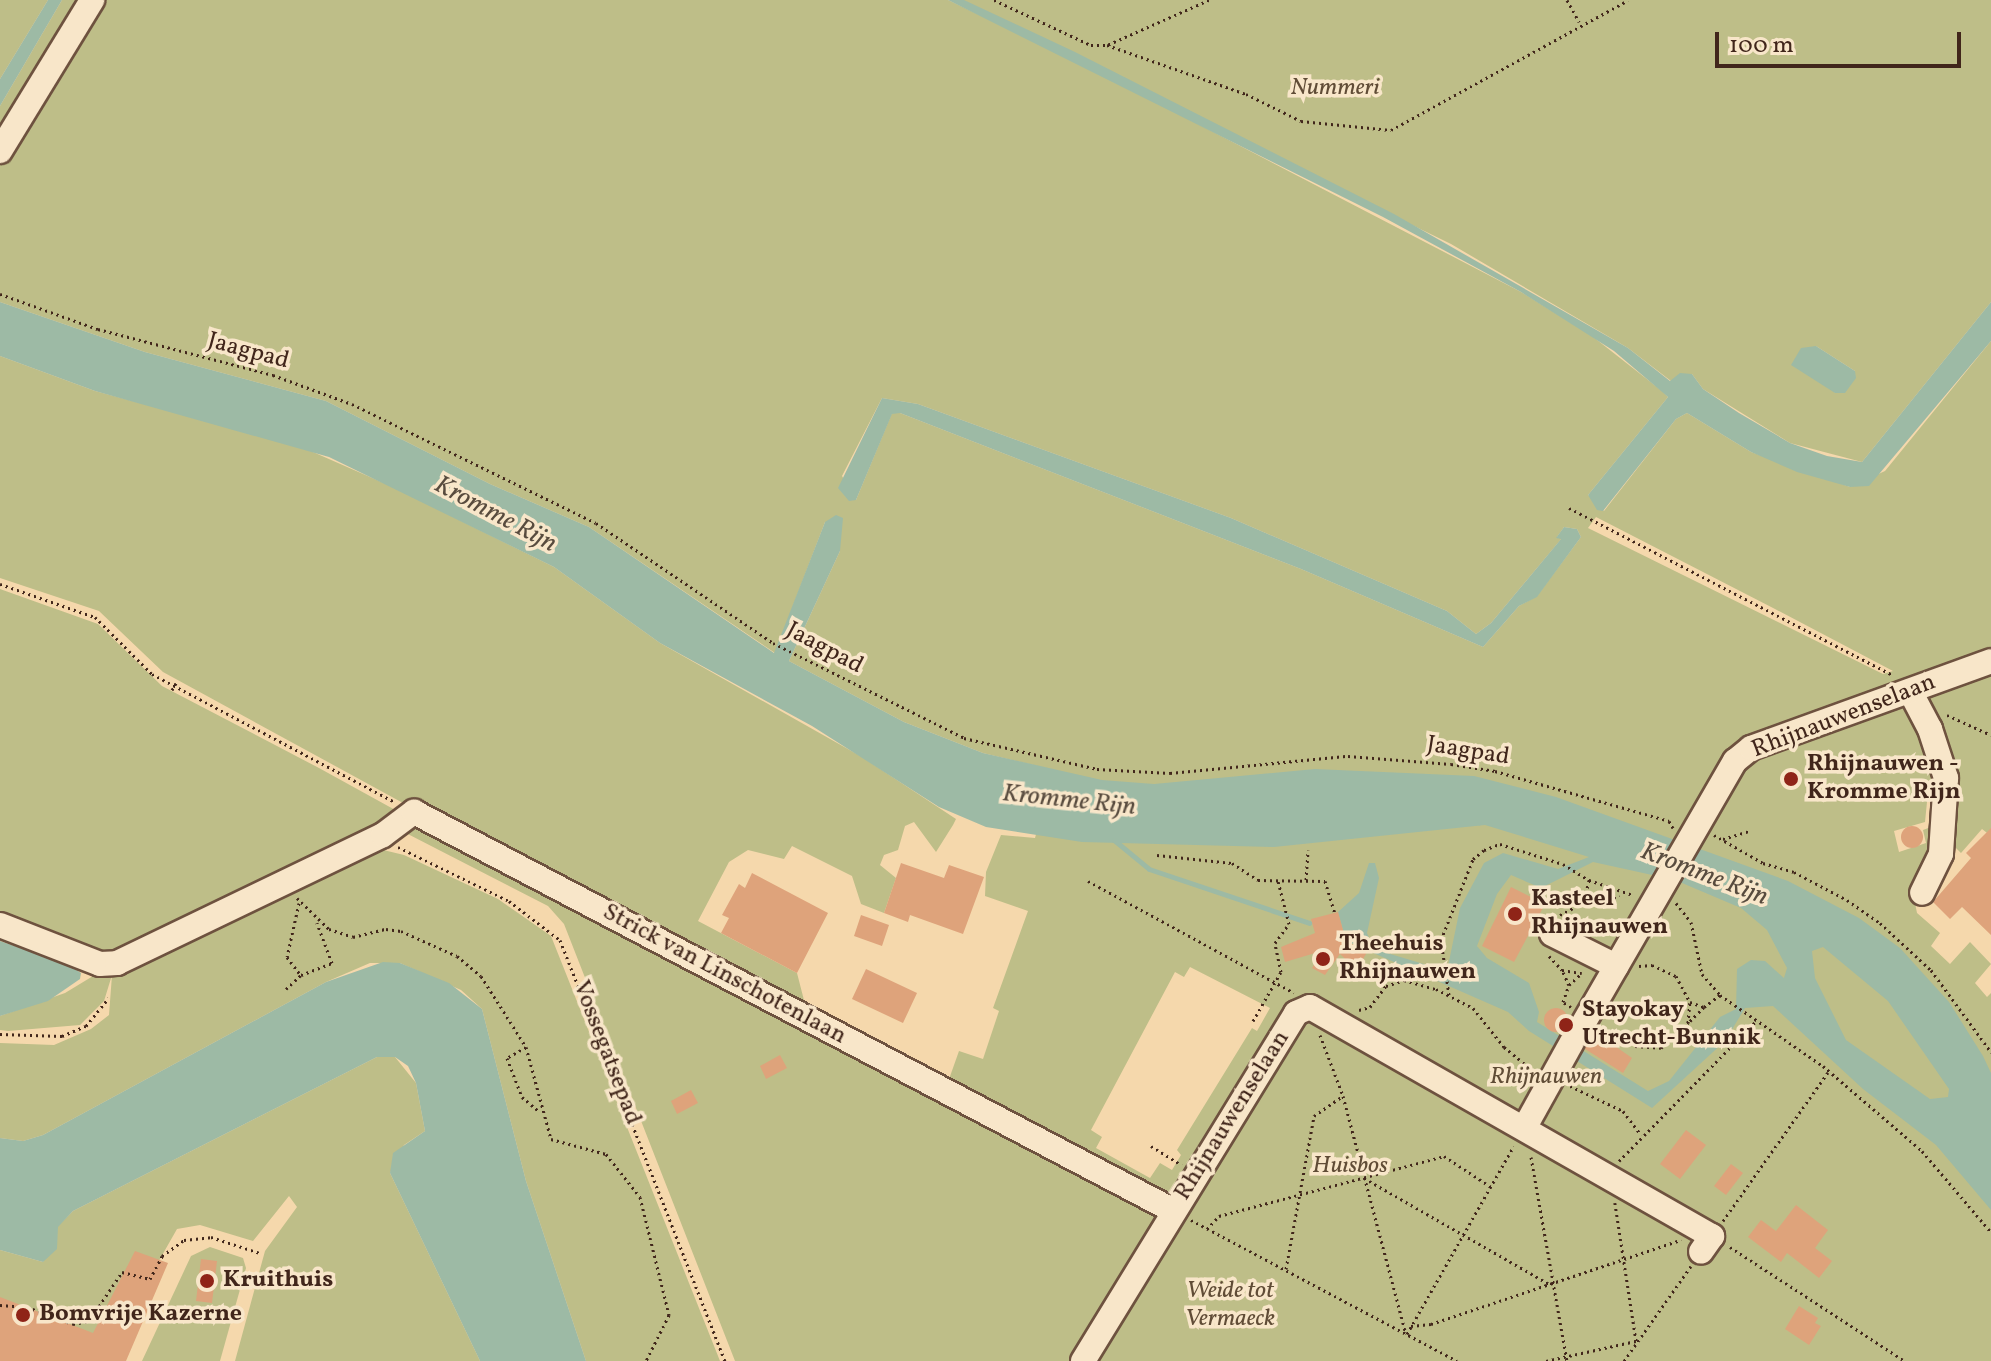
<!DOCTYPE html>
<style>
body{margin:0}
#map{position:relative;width:1991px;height:1361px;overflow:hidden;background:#f5d8ac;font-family:Vollkorn,serif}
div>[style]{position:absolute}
.green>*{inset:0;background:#bebe88}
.water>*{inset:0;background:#9dbaa5}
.stream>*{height:5px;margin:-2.5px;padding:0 2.5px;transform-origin:2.5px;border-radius:2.5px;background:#9dbaa5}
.building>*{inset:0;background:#dea37b}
.round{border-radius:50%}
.path>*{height:3px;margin-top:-1.5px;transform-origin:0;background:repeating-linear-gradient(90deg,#41261b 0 2px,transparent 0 6px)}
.roads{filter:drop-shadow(2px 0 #6e523f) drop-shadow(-2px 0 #6e523f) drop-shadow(0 2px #6e523f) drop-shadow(0 -2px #6e523f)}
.minor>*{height:24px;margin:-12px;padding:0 12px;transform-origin:12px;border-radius:12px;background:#f8e6c9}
.dots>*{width:22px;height:22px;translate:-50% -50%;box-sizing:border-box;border:4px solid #f8e6c9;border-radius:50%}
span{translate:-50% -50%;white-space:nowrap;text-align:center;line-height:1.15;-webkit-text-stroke:7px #f8e6c9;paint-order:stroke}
.park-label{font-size:24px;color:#604c36;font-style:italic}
.street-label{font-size:24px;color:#41261b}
.poi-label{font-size:24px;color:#41261b;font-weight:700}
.left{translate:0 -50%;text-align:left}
.water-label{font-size:26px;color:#584b3e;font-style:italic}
.scale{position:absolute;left:1715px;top:32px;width:246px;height:36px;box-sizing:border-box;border:4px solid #41261b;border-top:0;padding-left:10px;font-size:24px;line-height:28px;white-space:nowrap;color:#41261b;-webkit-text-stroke:6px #f8e6c9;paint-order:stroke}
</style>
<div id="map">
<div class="green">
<i style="clip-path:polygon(0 0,48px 0,0 79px)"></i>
<i style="clip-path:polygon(62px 0,83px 0,0 139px,0 106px)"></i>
<i style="clip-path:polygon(evenodd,95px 0,948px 0,1064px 55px,956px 0,1991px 0,1991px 302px,1862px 462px,1790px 443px,1703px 389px,1692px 374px,1671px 381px,1628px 348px,1451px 244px,1098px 72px,1521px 292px,1592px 336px,1662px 391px,1668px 397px,1588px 495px,1604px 511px,1676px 419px,1687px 413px,1751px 452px,1850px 487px,1885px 471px,1991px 341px,1991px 836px,1982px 829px,1961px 853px,1951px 843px,1939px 793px,1928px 792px,1925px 822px,1894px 831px,1899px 852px,1926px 843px,1923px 830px,1931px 827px,1936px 838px,1915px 903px,1917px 913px,1940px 933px,1931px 946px,1950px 964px,1970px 942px,1991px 964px,1975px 983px,1987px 997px,1991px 993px,1991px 1361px,735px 1361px,564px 924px,548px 906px,400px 830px,416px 821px,948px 1082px,959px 1051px,983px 1059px,999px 1011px,993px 1008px,1028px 911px,985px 896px,986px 872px,1001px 835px,1035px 838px,1054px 770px,983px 753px,904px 722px,789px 661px,840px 551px,825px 522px,775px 653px,589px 527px,490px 484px,326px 401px,145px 352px,0 302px,0 159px,95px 0,1816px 346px,1855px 371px,1844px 393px,1835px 393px,1816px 346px,95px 0,882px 398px,918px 404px,1231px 518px,1447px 611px,1476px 634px,1491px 623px,1562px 538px,1557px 537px,1564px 527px,1577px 529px,1581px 537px,1537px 596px,1519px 606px,1483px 647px,1301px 569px,900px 413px,892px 413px,856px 500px,842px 476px,882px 398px,95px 0,1596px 517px,1775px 609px,1893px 671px,1883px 674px,1588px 528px,1596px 517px,95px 0,1190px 967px,1270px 1008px,1257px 1031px,1252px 1028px,1177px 1150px,1181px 1155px,1172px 1170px,1160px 1163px,1150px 1178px,1096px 1148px,1102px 1137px,1091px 1130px,1175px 972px,1184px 977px,1190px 967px)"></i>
<i style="clip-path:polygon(0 356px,95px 391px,297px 445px,395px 488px,554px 567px,660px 643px,862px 757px,956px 819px,953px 825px,936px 852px,914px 822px,905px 826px,898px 850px,884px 855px,880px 865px,896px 878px,884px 913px,861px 904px,852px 876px,792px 846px,784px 859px,748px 850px,729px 862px,698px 921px,797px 973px,806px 1008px,414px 809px,163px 672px,99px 611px,0 578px)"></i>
<i style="clip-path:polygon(0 589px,98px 624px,162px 686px,319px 768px,397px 811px,395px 816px,116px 959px,0 922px)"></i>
<i style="clip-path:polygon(375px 848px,404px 855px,498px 899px,551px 936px,720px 1361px,586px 1361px,526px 1181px,482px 1009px,461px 990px,400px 963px,370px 963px,326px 982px,43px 1135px,23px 1141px,0 1138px,0 1043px,54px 1045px,91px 1029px,109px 1015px,112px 975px,104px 1001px,80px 1025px,8px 1031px,0 1030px,0 1016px,65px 993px,103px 970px)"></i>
<i style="clip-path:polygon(377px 1057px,395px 1057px,416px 1083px,425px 1131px,404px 1145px,390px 1173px,480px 1361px,235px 1361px,265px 1251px,297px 1207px,289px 1196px,253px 1241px,200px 1225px,177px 1229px,118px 1333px,0 1361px,0 1250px,43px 1262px,58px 1226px,73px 1211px)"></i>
<i style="clip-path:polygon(210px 1247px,243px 1258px,246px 1268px,220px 1361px,142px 1361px,191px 1256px)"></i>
</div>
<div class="water">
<i style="clip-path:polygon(48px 0,62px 0,0 106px,0 79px)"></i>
<i style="clip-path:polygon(948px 0,964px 0,1075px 52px,1394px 214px,1628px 348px,1670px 381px,1680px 373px,1692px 374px,1703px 389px,1739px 413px,1790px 443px,1827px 456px,1862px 462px,1991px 302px,1991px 341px,1869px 486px,1850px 487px,1797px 472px,1751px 452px,1687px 413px,1676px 419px,1603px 511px,1597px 510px,1588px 495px,1668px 397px,1614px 351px,1521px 292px,1383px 217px)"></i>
<i style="clip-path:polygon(evenodd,0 302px,145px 352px,326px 401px,490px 484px,589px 527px,774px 653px,825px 522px,836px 515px,843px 518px,840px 551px,789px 661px,904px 722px,983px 753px,1102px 780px,1154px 784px,1315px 769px,1474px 776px,1556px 797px,1788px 881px,1859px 918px,1900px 948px,1949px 1002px,1983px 1056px,1991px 1073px,1991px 1210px,1936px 1145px,1863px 1089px,1773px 1006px,1745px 1008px,1725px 1041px,1652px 1108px,1529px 1031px,1508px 1012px,1346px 941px,1338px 912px,1359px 893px,1369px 863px,1375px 863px,1379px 878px,1367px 933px,1371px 942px,1377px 950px,1447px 971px,1460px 908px,1484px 863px,1503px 853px,1558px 869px,1589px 857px,1485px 825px,1274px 847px,1082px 842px,986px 827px,939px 807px,812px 726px,660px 643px,554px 567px,329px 457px,95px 391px,0 356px,0 302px,1593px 862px,1675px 880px,1741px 908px,1767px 930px,1787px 968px,1784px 978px,1765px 961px,1751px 960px,1737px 969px,1736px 1009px,1720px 1017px,1669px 1081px,1648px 1091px,1537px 1022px,1539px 1012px,1529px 983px,1487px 958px,1477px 946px,1497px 894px,1511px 875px,1541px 888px,1593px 862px,0 302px,1823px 947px,1888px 1001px,1949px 1089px,1948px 1097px,1930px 1099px,1846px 1040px,1815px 978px,1812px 951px,1823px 947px)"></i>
<i style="clip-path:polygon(1816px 346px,1855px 371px,1856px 378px,1845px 393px,1835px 393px,1791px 365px,1801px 348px)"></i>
<i style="clip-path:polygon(882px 398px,918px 404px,1231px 518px,1447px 611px,1476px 634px,1491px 623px,1561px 539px,1556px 538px,1564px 527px,1577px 529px,1581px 537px,1537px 597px,1519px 606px,1483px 647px,1301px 569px,900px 413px,892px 414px,856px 500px,849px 501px,838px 488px)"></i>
<i style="clip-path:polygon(0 941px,67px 964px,81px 973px,80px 979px,48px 1001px,0 1016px)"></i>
<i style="clip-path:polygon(383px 962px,400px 963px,449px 983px,482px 1009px,526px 1181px,586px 1361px,480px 1361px,390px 1173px,393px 1153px,425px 1131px,416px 1083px,408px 1066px,395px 1057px,377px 1057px,73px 1211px,58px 1227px,57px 1249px,43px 1262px,0 1250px,0 1138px,23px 1141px,43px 1135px,326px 982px)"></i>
</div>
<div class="stream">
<i style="left:1114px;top:840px;width:45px;rotate:39.6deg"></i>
<i style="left:1149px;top:869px;width:169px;rotate:18.6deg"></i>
</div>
<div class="building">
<i class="round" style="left:1901px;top:826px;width:22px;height:22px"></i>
<i style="clip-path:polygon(1991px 828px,1991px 935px,1962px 907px,1950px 919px,1933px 902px,1971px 858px,1966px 853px)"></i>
<i style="clip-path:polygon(901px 863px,944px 878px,949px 865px,984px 877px,963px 934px,910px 915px,908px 922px,884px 913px)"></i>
<i style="clip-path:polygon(752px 873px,828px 913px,797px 973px,721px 933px,729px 918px,722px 915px,739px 884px,745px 888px)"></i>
<i style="clip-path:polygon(1511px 887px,1545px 904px,1514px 962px,1482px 946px)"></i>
<i style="clip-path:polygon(1338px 912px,1346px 941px,1367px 952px,1357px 970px,1340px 954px,1325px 975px,1312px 968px,1322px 951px,1285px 962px,1281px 947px,1315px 933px,1311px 919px)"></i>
<i style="clip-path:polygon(861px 915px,889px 925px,882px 946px,854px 936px)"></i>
<i style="clip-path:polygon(866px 969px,917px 993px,903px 1023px,852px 999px)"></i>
<i class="round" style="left:1544px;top:1008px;width:24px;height:24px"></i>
<i style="clip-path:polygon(1595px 1032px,1632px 1058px,1623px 1073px,1585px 1049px,1586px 1038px)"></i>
<i style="clip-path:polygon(780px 1055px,787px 1068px,766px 1079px,760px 1066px)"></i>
<i style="clip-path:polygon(691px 1090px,698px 1103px,677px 1114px,671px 1101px)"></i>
<i style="clip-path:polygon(1686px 1130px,1706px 1145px,1680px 1179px,1660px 1164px)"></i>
<i style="clip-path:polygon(1731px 1164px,1743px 1173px,1726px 1195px,1714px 1186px)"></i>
<i style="clip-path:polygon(1796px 1205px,1828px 1230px,1815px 1248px,1832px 1261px,1819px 1278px,1787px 1253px,1781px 1262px,1748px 1237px,1761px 1220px,1776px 1231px)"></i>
<i style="clip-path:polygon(135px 1251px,168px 1263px,126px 1361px,0 1361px,0 1297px,93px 1333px)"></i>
<i style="clip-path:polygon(201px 1259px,217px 1261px,212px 1303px,196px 1301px)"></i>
<i style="clip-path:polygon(1799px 1306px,1818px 1318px,1815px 1323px,1821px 1326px,1809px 1345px,1785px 1329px)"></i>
</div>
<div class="path">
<i style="left:994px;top:0;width:107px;rotate:24.9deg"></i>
<i style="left:1091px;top:45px;width:16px"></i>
<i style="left:1209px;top:0;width:111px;rotate:156.2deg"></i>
<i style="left:1107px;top:45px;width:147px;rotate:19.4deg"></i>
<i style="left:1246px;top:94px;width:61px;rotate:26.1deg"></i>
<i style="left:1301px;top:121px;width:90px;rotate:5.7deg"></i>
<i style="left:1391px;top:130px;width:270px;rotate:-28.7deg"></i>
<i style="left:1567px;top:0;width:25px;rotate:61deg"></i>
<i style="left:0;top:294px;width:104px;rotate:19.7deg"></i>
<i style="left:98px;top:329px;width:181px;rotate:14.7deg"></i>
<i style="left:273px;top:375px;width:84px;rotate:20.2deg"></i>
<i style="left:352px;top:404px;width:271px;rotate:26deg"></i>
<i style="left:596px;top:523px;width:214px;rotate:34.1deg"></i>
<i style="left:773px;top:643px;width:213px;rotate:26.4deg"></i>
<i style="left:964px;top:738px;width:137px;rotate:13.1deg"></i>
<i style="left:1097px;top:769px;width:73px;rotate:3.1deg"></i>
<i style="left:1170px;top:773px;width:179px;rotate:-5.5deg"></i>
<i style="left:1348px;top:756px;width:103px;rotate:4.4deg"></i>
<i style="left:1451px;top:764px;width:45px;rotate:9deg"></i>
<i style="left:1495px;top:771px;width:181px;rotate:16deg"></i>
<i style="left:1669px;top:821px;width:8px;rotate:60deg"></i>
<i style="left:1569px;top:508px;width:364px;rotate:27.3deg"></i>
<i style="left:0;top:584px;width:101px;rotate:19.2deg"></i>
<i style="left:95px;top:617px;width:81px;rotate:45deg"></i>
<i style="left:152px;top:674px;width:275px;rotate:27.8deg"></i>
<i style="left:172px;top:690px;width:8px;rotate:-60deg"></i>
<i style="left:1947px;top:715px;width:48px;rotate:24.4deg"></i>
<i style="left:1714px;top:835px;width:56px;rotate:29.7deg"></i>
<i style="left:1763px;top:863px;width:32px;rotate:16deg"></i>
<i style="left:1794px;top:872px;width:60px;rotate:27.8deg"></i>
<i style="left:1847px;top:900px;width:40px;rotate:34.9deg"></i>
<i style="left:1880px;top:923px;width:69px;rotate:42.7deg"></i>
<i style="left:1931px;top:970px;width:102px;rotate:53.8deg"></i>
<i style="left:1723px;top:839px;width:27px;rotate:-17deg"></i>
<i style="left:398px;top:847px;width:123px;rotate:25.9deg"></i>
<i style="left:509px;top:901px;width:64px;rotate:37.4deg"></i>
<i style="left:560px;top:940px;width:452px;rotate:68.6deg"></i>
<i style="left:1157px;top:855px;width:75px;rotate:6.1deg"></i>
<i style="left:1232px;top:863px;width:31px;rotate:33deg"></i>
<i style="left:1258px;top:880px;width:67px;rotate:0.9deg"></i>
<i style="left:1325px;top:881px;width:34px;rotate:73deg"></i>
<i style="left:1306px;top:880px;width:30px;rotate:-86deg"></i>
<i style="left:1589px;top:880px;width:46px;rotate:18.8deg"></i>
<i style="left:1088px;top:881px;width:234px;rotate:28.5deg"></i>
<i style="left:297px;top:898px;width:45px;rotate:44.1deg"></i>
<i style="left:329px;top:929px;width:25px;rotate:18deg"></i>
<i style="left:353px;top:937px;width:34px;rotate:-14deg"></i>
<i style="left:386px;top:929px;width:15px;rotate:8deg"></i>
<i style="left:401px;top:931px;width:61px;rotate:24.1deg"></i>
<i style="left:457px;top:956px;width:31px;rotate:40deg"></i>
<i style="left:481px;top:976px;width:84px;rotate:57.6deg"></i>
<i style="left:526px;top:1047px;width:95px;rotate:74.8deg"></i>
<i style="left:551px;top:1139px;width:57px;rotate:15.3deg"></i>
<i style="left:606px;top:1154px;width:55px;rotate:51.7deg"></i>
<i style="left:640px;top:1197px;width:122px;rotate:76.2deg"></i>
<i style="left:669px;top:1315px;width:51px;rotate:116.6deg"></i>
<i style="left:299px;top:903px;width:55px;rotate:102.5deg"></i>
<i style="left:287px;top:957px;width:21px;rotate:53deg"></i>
<i style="left:1676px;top:903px;width:24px;rotate:52deg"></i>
<i style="left:1691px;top:922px;width:53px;rotate:78.1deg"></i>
<i style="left:1702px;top:974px;width:28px;rotate:49deg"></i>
<i style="left:1720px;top:995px;width:125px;rotate:34.6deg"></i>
<i style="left:1823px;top:1066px;width:130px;rotate:40.6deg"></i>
<i style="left:1922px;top:1151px;width:106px;rotate:49.6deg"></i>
<i style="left:1560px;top:915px;width:27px;rotate:-28deg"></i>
<i style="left:1584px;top:902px;width:36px;rotate:-9deg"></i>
<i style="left:1549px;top:956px;width:19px;rotate:47deg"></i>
<i style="left:1639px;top:966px;width:13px;rotate:-4deg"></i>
<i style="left:1652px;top:965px;width:26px;rotate:25deg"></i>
<i style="left:1676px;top:976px;width:30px;rotate:62deg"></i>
<i style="left:1690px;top:1002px;width:15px;rotate:20deg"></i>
<i style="left:1704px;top:1007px;width:20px;rotate:135deg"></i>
<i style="left:1569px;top:985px;width:16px;rotate:-43deg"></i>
<i style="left:286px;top:989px;width:21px;rotate:-43deg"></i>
<i style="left:301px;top:975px;width:33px;rotate:-21deg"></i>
<i style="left:332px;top:963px;width:43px;rotate:-110.6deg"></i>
<i style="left:1449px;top:995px;width:56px;rotate:-98.3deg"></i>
<i style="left:1441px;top:940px;width:87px;rotate:-68.4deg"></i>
<i style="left:1473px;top:859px;width:14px;rotate:-39deg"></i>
<i style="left:1484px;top:850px;width:17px;rotate:-21deg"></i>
<i style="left:1500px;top:844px;width:66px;rotate:17.6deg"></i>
<i style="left:1563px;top:864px;width:31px;rotate:32deg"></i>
<i style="left:1589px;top:880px;width:23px;rotate:103deg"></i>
<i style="left:1571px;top:1007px;width:9px;rotate:-148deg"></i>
<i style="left:1563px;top:1002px;width:18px;rotate:-71deg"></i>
<i style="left:1569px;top:985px;width:17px;rotate:-115deg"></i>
<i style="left:1562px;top:970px;width:20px;rotate:9deg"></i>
<i style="left:1704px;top:1007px;width:20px;rotate:-37deg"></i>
<i style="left:1359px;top:1010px;width:11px;rotate:-15deg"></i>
<i style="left:1370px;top:1007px;width:26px;rotate:-53deg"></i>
<i style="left:1386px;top:986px;width:19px;rotate:-18deg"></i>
<i style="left:1404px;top:980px;width:33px;rotate:16deg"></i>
<i style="left:1436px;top:989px;width:42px;rotate:27.2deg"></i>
<i style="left:1473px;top:1008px;width:50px;rotate:51.5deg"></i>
<i style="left:1504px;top:1047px;width:38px;rotate:39deg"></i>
<i style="left:1253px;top:1021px;width:56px;rotate:-60.3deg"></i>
<i style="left:1281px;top:972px;width:30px;rotate:-102deg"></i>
<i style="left:1275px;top:943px;width:24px;rotate:-54deg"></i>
<i style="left:1289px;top:924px;width:44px;rotate:-104.3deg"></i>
<i style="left:1604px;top:1028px;width:36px;rotate:30deg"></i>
<i style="left:1635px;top:1046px;width:26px;rotate:4deg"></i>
<i style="left:1661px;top:1048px;width:37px;rotate:-43deg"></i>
<i style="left:1688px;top:1023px;width:21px;rotate:-85deg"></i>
<i style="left:0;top:1034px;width:62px;rotate:1.8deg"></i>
<i style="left:62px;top:1036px;width:26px;rotate:-23deg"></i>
<i style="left:86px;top:1026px;width:36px;rotate:-51deg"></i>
<i style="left:1320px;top:1035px;width:65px;rotate:69.3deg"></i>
<i style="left:1343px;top:1096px;width:246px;rotate:75.2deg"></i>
<i style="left:526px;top:1047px;width:22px;rotate:150deg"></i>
<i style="left:507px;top:1058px;width:42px;rotate:69deg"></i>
<i style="left:522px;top:1097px;width:23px;rotate:40deg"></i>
<i style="left:1570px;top:1086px;width:59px;rotate:25.3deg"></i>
<i style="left:1623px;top:1111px;width:30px;rotate:53deg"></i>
<i style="left:1151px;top:1146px;width:36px;rotate:32deg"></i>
<i style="left:1531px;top:1157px;width:207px;rotate:80deg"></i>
<i style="left:1619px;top:1161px;width:196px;rotate:-45.6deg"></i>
<i style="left:1364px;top:1178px;width:215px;rotate:29.8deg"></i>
<i style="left:1191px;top:1220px;width:301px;rotate:27.9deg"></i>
<i style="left:1723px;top:1221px;width:182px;rotate:-54.8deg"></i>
<i style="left:1207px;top:1229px;width:18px;rotate:-47deg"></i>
<i style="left:1219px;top:1216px;width:233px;rotate:-14.9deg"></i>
<i style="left:1444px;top:1156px;width:56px;rotate:33.4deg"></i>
<i style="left:1730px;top:1247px;width:209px;rotate:33.1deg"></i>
<i style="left:1286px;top:1269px;width:156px;rotate:-79.6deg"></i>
<i style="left:1314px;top:1116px;width:35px;rotate:-35deg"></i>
<i style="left:0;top:1305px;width:27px;rotate:4deg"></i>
<i style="left:27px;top:1307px;width:49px;rotate:20.3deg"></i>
<i style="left:73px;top:1324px;width:16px;rotate:-11deg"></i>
<i style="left:89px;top:1321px;width:59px;rotate:-56deg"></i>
<i style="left:122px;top:1272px;width:29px;rotate:14deg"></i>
<i style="left:150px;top:1279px;width:26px;rotate:-62deg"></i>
<i style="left:162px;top:1256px;width:27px;rotate:-36deg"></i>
<i style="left:184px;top:1240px;width:27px;rotate:-6deg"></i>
<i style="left:211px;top:1237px;width:52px;rotate:18.1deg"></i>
<i style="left:1411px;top:1326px;width:20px;rotate:-6deg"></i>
<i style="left:1431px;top:1324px;width:264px;rotate:-18.6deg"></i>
<i style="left:1407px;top:1334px;width:216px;rotate:-60.4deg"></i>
<i style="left:1546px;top:1361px;width:92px;rotate:-12.5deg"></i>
<i style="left:1636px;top:1341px;width:140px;rotate:-98.7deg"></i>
<i style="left:1624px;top:1361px;width:116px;rotate:-54.8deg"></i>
</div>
<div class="roads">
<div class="minor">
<i style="left:0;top:151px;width:177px;rotate:-58.6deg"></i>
<i style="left:1910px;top:691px;width:43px;rotate:62.2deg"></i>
<i style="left:1930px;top:729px;width:52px;rotate:71.9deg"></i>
<i style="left:1946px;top:778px;width:76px;rotate:93.8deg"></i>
<i style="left:1941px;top:854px;width:43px;rotate:116deg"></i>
<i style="left:0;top:925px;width:107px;rotate:21.3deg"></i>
<i style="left:100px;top:964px;width:17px;rotate:-3deg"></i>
<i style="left:117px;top:963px;width:295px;rotate:-25.7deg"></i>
<i style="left:383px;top:835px;width:39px;rotate:-37deg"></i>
<i style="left:414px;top:812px;width:858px;rotate:27.7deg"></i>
<i style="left:1552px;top:934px;width:72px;rotate:26.6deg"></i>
<i style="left:1583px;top:1024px;width:304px;rotate:-60deg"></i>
<i style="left:1735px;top:761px;width:21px;rotate:-39deg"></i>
<i style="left:1751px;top:748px;width:255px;rotate:-19.9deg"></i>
<i style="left:1526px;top:1125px;width:95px;rotate:-61deg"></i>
<i style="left:1083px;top:1361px;width:408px;rotate:-58.5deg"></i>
<i style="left:1296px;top:1013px;width:15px;rotate:-23deg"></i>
<i style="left:1310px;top:1007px;width:463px;rotate:29.7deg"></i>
<i style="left:1712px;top:1236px;width:19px;rotate:125deg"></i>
</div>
</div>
<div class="dots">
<i style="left:1791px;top:779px;background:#8f2418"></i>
<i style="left:1515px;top:914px;background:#8f2418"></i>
<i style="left:1323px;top:959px;background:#8f2418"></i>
<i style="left:1566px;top:1025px;background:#8f2418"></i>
<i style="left:207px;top:1281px;background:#8f2418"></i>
<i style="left:23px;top:1315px;background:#8f2418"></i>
</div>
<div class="park-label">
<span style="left:1335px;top:89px">Nummeri</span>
<span style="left:1546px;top:1078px">Rhijnauwen</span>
<span style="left:1350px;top:1167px">Huisbos</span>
<span style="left:1230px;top:1306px">Weide tot<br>Vermaeck</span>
</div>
<div class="street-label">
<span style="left:248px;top:352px;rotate:15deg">Jaagpad</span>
<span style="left:824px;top:649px;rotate:28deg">Jaagpad</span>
<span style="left:1844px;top:717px;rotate:-21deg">Rhijnauwenselaan</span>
<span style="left:1468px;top:752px;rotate:9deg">Jaagpad</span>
<span style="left:724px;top:975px;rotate:28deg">Strick van Linschotenlaan</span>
<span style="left:606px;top:1053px;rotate:69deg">Vossegatsepad</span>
<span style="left:1233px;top:1116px;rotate:-58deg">Rhijnauwenselaan</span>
</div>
<div class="poi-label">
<span class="left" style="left:1807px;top:779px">Rhijnauwen -<br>Kromme Rijn</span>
<span class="left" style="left:1531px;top:914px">Kasteel<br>Rhijnauwen</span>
<span class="left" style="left:1339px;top:959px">Theehuis<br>Rhijnauwen</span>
<span class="left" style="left:1582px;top:1025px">Stayokay<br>Utrecht-Bunnik</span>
<span class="left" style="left:223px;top:1281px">Kruithuis</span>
<span class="left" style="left:39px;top:1315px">Bomvrije Kazerne</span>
</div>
<div class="water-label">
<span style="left:495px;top:515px;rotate:28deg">Kromme Rijn</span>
<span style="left:1069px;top:801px;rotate:6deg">Kromme Rijn</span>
<span style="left:1704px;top:875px;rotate:21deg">Kromme Rijn</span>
</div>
<div class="scale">100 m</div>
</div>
